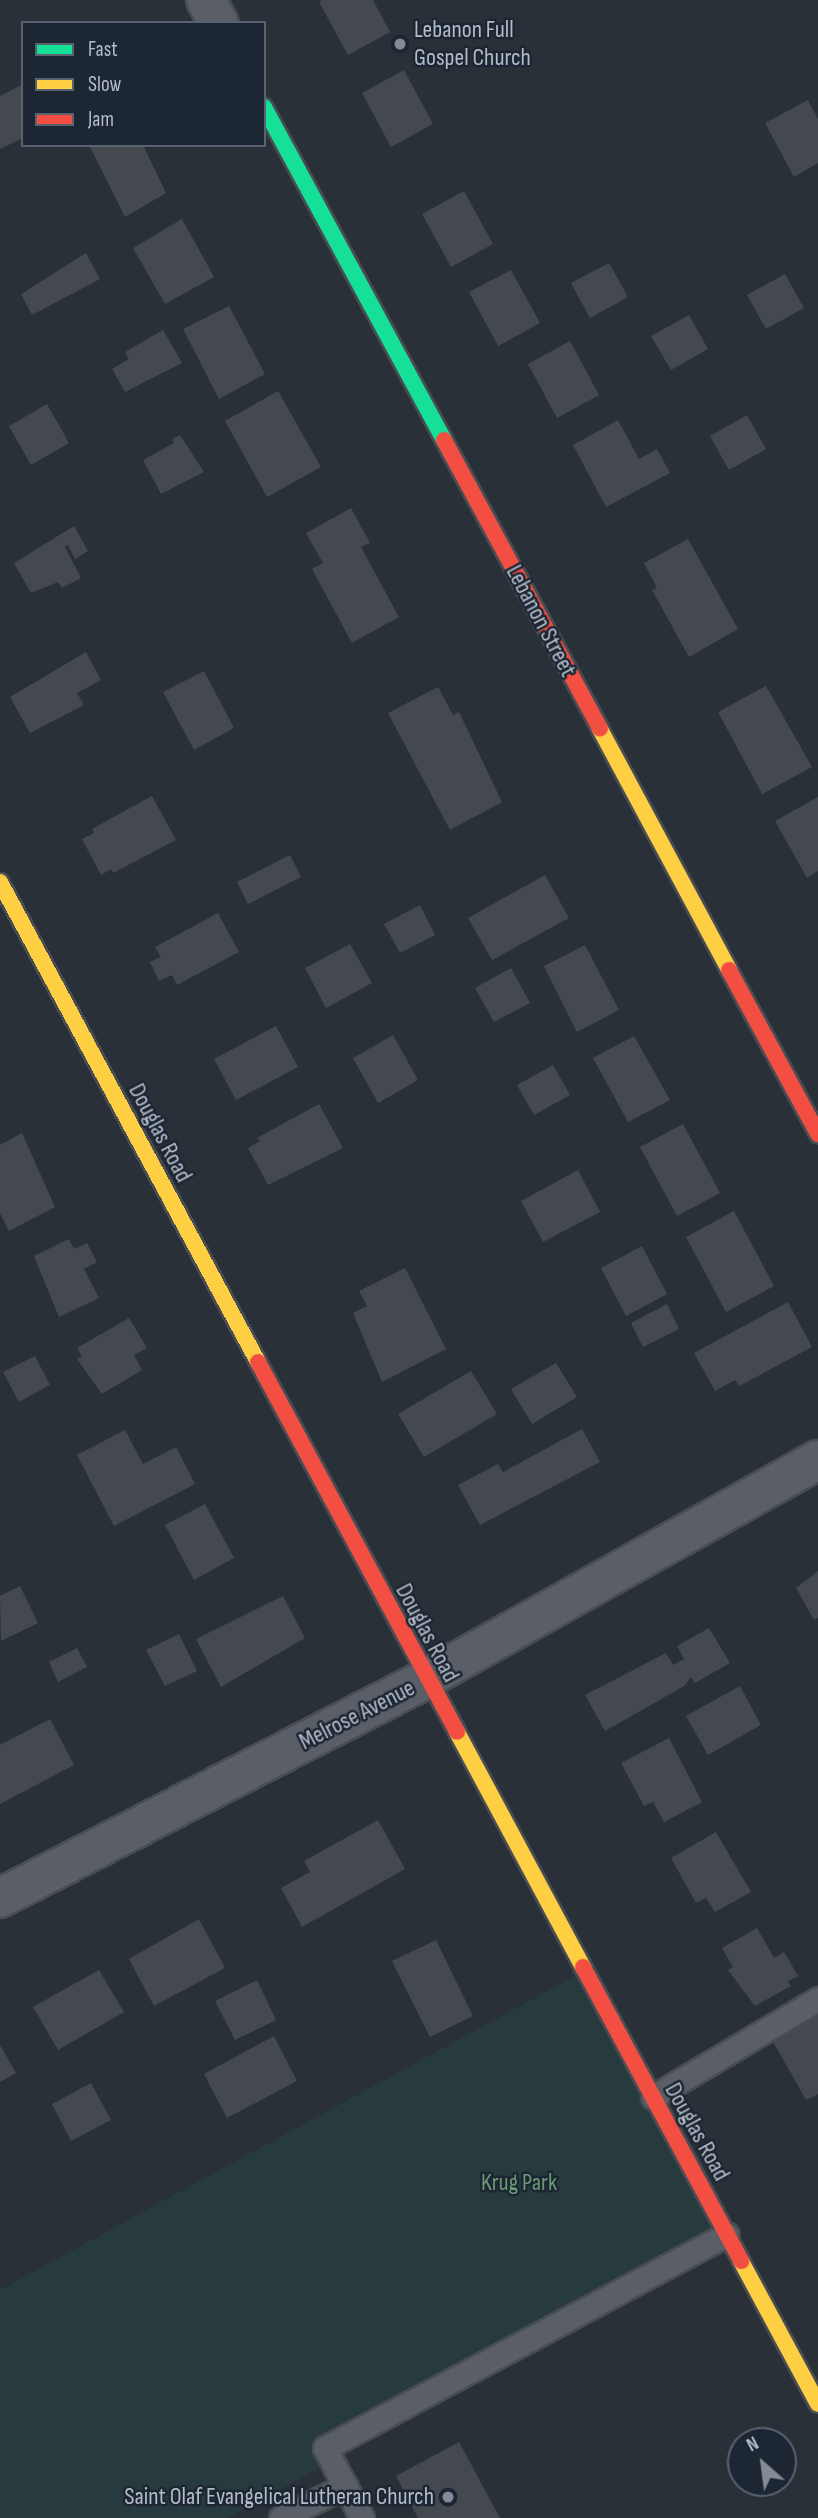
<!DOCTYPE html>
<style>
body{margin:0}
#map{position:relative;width:818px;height:2518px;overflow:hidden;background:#2a3038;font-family:"Sofia Sans Condensed",sans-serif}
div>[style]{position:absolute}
.green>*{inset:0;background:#273a3e}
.building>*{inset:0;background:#444950}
.roads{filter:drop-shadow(2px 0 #484c53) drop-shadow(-2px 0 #484c53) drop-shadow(0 2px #484c53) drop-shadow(0 -2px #484c53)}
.lane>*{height:23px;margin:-11.5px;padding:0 11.5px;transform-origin:11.5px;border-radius:11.5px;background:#5a5e66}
.street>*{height:38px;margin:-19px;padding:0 19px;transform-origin:19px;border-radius:19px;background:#5a5e66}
.fast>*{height:16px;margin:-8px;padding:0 8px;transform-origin:8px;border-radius:8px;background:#16e098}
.slow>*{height:16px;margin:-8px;padding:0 8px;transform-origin:8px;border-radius:8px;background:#ffcf43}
.jam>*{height:16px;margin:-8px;padding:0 8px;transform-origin:8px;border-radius:8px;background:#f24e42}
.dots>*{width:19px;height:19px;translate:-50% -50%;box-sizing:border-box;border:4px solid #1d2633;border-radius:50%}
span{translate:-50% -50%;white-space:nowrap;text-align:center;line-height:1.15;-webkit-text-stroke:5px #1d2633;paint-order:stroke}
.poi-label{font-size:24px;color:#b4bcc9}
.left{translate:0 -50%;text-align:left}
.right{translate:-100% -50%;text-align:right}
.street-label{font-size:24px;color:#b4bcc9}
.park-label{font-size:24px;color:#6b9a76}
.legend{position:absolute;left:21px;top:21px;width:245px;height:126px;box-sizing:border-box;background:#1d2633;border:2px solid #59626f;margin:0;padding:9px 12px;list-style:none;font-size:21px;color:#b4bcc9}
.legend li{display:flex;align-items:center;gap:14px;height:35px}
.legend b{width:35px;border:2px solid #59626f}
.north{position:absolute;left:727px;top:2427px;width:70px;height:70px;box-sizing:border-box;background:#1d2633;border:2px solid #59626f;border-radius:50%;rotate:332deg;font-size:19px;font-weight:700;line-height:28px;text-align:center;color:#b4bcc9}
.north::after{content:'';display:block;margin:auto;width:24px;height:32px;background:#848b96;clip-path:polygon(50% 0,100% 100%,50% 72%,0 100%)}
</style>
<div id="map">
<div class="green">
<i style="clip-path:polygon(582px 1972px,730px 2244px,228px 2518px,0 2518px,0 2290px)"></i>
</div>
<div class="building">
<i style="clip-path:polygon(322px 0,373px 0,390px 32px,348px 55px,319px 2px)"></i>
<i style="clip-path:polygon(404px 70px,433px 124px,391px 147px,362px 93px)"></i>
<i style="clip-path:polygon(23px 84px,23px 138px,0 149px,0 96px)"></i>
<i style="clip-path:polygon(808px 100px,818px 119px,818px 163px,794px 177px,765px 123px)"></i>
<i style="clip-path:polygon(89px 145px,143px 145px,166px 193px,125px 217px)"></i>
<i style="clip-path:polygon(464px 191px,493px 244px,451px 267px,422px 214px)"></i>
<i style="clip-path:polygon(182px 219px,214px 277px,165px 304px,133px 248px)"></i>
<i style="clip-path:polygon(86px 253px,100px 279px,32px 315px,21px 294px)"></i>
<i style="clip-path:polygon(609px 263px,628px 297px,590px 318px,571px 283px)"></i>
<i style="clip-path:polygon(511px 270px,540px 323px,498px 346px,469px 292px)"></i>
<i style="clip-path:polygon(785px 274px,804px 308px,766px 329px,747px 295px)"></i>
<i style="clip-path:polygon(229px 306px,265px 374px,219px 399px,183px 329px)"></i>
<i style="clip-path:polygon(689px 315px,708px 349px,671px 370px,651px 336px)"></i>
<i style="clip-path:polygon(163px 330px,182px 363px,125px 392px,112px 369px,129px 359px,125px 352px)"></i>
<i style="clip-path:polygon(570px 341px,599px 395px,557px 418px,528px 364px)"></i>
<i style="clip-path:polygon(278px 391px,321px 467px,267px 497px,225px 421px)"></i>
<i style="clip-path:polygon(47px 404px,69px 443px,31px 465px,9px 426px)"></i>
<i style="clip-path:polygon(747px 415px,766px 449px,729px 470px,710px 436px)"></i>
<i style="clip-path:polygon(618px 420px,639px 459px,657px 449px,670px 473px,606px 507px,573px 445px)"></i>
<i style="clip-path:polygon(180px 435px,204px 472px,161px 494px,143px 460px,174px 443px,172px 439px)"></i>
<i style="clip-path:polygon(351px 508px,370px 543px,361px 547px,399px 617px,352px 643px,312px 569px,323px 563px,306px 533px)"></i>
<i style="clip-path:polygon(74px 526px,88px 551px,75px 559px,68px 545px,65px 547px,81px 578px,62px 588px,58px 582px,31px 593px,14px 563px)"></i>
<i style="clip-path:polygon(688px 539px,738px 629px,689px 657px,652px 590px,657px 588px,644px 563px)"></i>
<i style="clip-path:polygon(86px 652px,101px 680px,77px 693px,84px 705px,30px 733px,10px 697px)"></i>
<i style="clip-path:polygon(204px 671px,234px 728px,194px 750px,163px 692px)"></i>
<i style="clip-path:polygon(766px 686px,812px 767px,762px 794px,718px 712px)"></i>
<i style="clip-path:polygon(438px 687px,453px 715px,459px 712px,502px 802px,450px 830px,388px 713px)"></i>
<i style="clip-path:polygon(152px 796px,176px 840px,113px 873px,111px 869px,101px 875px,82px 839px,94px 833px,92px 829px)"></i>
<i style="clip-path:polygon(818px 797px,818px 871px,807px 878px,775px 821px)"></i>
<i style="clip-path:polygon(290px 855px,301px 877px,248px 904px,237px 882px)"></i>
<i style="clip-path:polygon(545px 875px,569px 918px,492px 960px,468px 918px)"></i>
<i style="clip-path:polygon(420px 905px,435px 935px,400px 953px,384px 924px)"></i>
<i style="clip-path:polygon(218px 913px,239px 952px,177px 985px,172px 975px,159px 981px,150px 962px,161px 957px,155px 947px)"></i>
<i style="clip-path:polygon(350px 944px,372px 983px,326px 1008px,305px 968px)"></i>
<i style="clip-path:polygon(585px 945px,619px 1010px,577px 1032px,544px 966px)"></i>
<i style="clip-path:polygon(511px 968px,530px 1003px,494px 1022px,475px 988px)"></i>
<i style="clip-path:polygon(276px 1026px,298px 1067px,236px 1100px,214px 1059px)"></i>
<i style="clip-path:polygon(393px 1035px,418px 1080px,378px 1103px,353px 1058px)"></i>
<i style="clip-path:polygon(634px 1036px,670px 1100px,628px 1122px,593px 1058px)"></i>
<i style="clip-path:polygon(553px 1065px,570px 1095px,534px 1115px,517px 1085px)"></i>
<i style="clip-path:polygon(319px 1104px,343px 1148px,268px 1185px,248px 1148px,260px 1141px,257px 1138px)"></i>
<i style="clip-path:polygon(683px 1124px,720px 1193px,677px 1216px,640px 1147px)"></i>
<i style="clip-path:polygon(22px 1133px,55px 1207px,9px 1231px,0 1213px,0 1145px)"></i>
<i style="clip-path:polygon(578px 1170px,600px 1212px,543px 1242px,521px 1201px)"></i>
<i style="clip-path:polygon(734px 1211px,774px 1286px,726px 1312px,686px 1237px)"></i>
<i style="clip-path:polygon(69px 1239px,74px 1249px,87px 1243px,97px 1262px,84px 1269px,99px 1298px,59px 1317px,34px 1256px)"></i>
<i style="clip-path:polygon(642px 1246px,667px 1294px,626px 1316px,601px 1268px)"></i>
<i style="clip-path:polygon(405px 1268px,446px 1349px,382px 1382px,353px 1313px,367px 1306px,359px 1291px)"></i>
<i style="clip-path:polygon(788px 1302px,812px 1347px,739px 1386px,735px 1380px,715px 1391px,694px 1353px)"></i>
<i style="clip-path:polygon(667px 1304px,679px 1329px,643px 1347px,631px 1323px)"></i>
<i style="clip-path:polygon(129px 1318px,147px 1348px,134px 1355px,142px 1370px,102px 1394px,77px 1359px,82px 1356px,77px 1348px)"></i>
<i style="clip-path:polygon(35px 1356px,50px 1385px,19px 1402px,3px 1372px)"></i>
<i style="clip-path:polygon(556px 1363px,577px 1397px,532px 1424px,511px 1389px)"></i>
<i style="clip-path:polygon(471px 1371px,497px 1414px,424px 1457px,398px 1414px)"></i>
<i style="clip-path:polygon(582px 1429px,600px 1462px,480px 1525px,458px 1485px,498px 1464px,503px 1472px)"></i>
<i style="clip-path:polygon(125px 1430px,143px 1464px,176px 1447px,195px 1484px,114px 1526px,77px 1455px)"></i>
<i style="clip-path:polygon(205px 1504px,234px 1558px,194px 1580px,165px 1525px)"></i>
<i style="clip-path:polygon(818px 1571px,818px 1618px,814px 1620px,796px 1588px)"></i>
<i style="clip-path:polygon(20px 1586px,38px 1623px,1px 1641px,0 1596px)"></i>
<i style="clip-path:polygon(283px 1596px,305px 1638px,221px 1687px,196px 1639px)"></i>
<i style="clip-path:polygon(709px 1628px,730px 1663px,695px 1683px,691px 1677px,684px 1686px,605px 1731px,585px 1695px,666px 1653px,673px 1665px,684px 1659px,677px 1646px)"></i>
<i style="clip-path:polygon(179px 1634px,197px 1671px,165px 1686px,146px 1650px)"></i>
<i style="clip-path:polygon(77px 1648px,87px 1667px,58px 1682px,49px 1662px)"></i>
<i style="clip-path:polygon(740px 1686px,761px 1725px,708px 1755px,686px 1716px)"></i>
<i style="clip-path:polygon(50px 1719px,74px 1765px,0 1804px,0 1745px)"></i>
<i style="clip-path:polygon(669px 1738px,702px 1802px,664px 1822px,653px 1802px,644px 1806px,621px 1763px)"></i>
<i style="clip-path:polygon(378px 1820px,405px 1869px,302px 1927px,281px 1888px,310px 1872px,304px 1861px)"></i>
<i style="clip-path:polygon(716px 1832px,751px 1892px,715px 1912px,706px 1898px,696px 1903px,671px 1858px)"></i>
<i style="clip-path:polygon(199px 1919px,225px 1968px,154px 2006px,129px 1959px)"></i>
<i style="clip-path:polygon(757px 1928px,774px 1958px,784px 1952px,798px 1976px,788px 1981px,791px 1986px,755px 2006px,728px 1970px,733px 1967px,722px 1948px)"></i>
<i style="clip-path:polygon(436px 1940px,473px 2016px,430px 2037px,392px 1961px)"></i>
<i style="clip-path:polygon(99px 1970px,124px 2012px,58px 2050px,33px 2007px)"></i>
<i style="clip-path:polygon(257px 1980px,276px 2020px,235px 2040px,215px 2001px)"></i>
<i style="clip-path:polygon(818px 2011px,818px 2094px,806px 2100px,771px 2038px)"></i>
<i style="clip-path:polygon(274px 2036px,297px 2081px,227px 2118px,204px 2074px)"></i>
<i style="clip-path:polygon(0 2045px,16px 2073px,0 2082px)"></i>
<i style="clip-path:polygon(91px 2083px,111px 2120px,71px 2141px,52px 2104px)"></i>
<i style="clip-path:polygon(459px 2442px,500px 2518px,418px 2518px,396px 2476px)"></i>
</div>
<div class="roads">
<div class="lane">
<i style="left:653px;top:2097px;width:192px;rotate:-30.7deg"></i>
<i style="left:281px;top:2518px;width:72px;rotate:-26.6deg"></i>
<i style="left:362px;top:2518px;width:79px;rotate:-117.9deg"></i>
<i style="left:325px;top:2448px;width:455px;rotate:-28deg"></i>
</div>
<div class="street">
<i style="left:206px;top:0;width:26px;rotate:61deg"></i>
<i style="left:0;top:1898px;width:479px;rotate:-27.2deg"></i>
<i style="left:426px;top:1679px;width:449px;rotate:-29.2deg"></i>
</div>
<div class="fast">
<i style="left:264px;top:107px;width:379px;rotate:61.6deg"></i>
</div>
<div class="slow">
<i style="left:600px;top:729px;width:273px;rotate:61.8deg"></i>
<i style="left:0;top:882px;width:545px;rotate:61.74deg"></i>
<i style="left:457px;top:1732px;width:267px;rotate:61.8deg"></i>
<i style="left:741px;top:2261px;width:162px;rotate:61.7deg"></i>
</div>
<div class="jam">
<i style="left:444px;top:440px;width:328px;rotate:61.6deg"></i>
<i style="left:729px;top:970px;width:187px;rotate:61.5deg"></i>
<i style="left:258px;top:1362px;width:420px;rotate:61.7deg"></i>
<i style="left:583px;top:1967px;width:334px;rotate:61.7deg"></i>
</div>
</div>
<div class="dots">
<i style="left:400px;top:44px;background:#848b96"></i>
<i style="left:448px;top:2497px;background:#848b96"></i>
</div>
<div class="poi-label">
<span class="left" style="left:414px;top:44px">Lebanon Full<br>Gospel Church</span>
<span class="right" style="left:434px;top:2497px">Saint Olaf Evangelical Lutheran Church</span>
</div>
<div class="street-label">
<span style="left:541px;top:621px;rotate:62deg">Lebanon Street</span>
<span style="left:160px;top:1133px;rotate:62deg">Douglas Road</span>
<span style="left:427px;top:1633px;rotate:62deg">Douglas Road</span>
<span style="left:357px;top:1715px;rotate:-27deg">Melrose Avenue</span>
<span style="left:697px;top:2132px;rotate:61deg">Douglas Road</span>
</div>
<div class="park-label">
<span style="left:519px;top:2183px">Krug Park</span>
</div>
<ul class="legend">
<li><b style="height:9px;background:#16e098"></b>Fast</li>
<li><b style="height:9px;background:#ffcf43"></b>Slow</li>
<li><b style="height:9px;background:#f24e42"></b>Jam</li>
</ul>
<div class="north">N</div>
</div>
